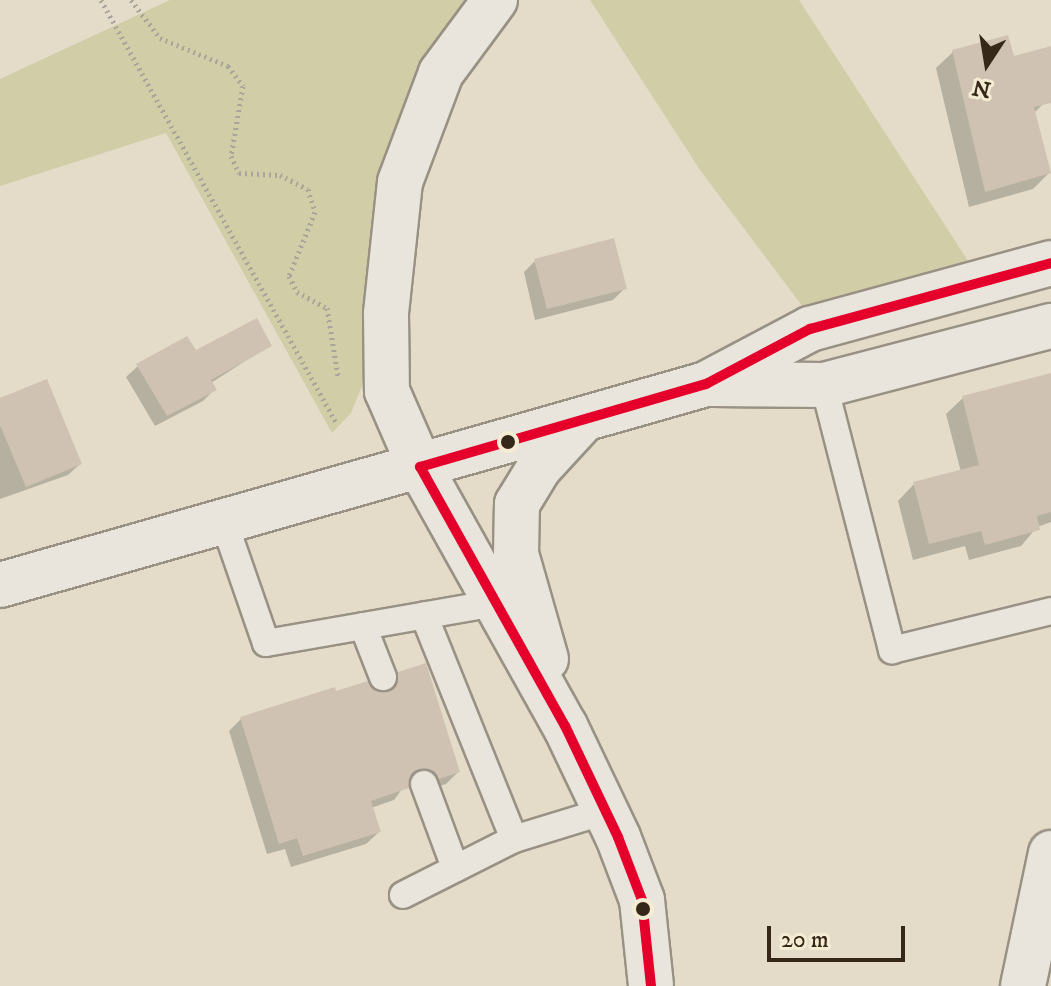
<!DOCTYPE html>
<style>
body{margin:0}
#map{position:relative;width:1051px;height:986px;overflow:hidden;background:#e4dcc9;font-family:"IM FELL DW Pica",serif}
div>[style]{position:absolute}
.green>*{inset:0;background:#d1cda7}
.shadow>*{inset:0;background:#0003}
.building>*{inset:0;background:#d0c2b2}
.path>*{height:5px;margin-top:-2.5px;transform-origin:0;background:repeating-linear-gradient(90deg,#a9a59b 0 2px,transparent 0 6px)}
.roads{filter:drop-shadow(2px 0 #989184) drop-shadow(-2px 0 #989184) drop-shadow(0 2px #989184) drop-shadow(0 -2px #989184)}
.lane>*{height:26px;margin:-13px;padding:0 13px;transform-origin:13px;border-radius:13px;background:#e9e5dc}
.street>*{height:44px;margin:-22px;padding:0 22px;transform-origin:22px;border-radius:22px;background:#e9e5dc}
.secondary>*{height:44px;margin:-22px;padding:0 22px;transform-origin:22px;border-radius:22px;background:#e9e5dc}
.bus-1>*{height:10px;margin:-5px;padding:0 5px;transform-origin:5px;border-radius:5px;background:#e4002b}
.dots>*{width:22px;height:22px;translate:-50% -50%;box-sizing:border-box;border:4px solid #f5ecd4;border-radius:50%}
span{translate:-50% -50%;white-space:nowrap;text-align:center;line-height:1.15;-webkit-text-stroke:6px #f5ecd4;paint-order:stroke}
.north{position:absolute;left:947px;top:24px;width:80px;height:80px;-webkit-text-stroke:6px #f5ecd4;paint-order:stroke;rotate:192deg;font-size:22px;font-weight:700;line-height:32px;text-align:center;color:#362818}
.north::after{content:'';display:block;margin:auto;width:28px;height:36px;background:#362818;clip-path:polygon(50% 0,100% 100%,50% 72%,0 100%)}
.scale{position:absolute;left:767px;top:926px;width:138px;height:36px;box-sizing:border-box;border:4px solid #362818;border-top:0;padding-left:10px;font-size:24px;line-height:28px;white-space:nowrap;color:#362818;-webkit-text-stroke:6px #f5ecd4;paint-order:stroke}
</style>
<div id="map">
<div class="green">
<i style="clip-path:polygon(170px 0,471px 0,368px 340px,362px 386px,351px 413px,332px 433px,166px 133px,0 186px,0 79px)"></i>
<i style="clip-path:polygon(590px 0,799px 0,974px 270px,809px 315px,700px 170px)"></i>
</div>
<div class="shadow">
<i style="clip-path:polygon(1051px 48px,1051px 96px,1033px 114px,1049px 173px,1033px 189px,969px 207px,936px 68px,953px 52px,1012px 58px)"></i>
<i style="clip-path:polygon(535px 261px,625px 288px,613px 300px,535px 320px,524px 272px)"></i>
<i style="clip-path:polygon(270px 345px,211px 383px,214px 390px,203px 401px,155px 426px,126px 377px,138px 366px,195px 353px)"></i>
<i style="clip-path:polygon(1051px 375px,1051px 522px,1037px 527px,1021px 546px,969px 560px,965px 546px,913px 560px,898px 501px,914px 484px,961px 472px,946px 414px,963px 398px)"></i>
<i style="clip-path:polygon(0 400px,80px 464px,68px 475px,0 499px)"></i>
<i style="clip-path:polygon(399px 674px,458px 772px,446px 784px,427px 790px,408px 781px,394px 800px,371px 808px,379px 832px,366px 844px,291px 867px,285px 849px,267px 854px,229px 731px,241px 719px,335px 694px,385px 694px)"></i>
</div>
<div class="building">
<i style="clip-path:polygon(1008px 35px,1014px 56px,1051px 46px,1051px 103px,1034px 107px,1051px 173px,985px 192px,952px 50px)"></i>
<i style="clip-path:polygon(614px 238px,627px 289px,547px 309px,534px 259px)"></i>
<i style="clip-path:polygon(257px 318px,272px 346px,211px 380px,217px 390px,167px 416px,136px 364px,187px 336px,196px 350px)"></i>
<i style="clip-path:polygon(1051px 373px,1051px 512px,1037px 516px,1040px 530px,985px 545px,981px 531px,929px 544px,913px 482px,979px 465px,962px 396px)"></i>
<i style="clip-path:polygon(47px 379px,82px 464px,26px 487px,0 425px,0 398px)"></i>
<i style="clip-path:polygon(426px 663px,460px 772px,439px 779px,434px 771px,419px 769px,411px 774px,409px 788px,371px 801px,381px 832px,303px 856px,297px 838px,279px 844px,240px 717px,335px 687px,336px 691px,368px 681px,374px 690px,388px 692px,396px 686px,398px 672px)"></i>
</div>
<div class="path">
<i style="left:101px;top:0;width:484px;rotate:60.9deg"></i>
<i style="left:131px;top:0;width:48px;rotate:52.7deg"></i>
<i style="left:160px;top:38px;width:74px;rotate:22.4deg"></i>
<i style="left:228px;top:66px;width:25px;rotate:53deg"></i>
<i style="left:243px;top:86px;width:71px;rotate:99.7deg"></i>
<i style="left:231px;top:156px;width:19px;rotate:65deg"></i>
<i style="left:239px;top:173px;width:41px;rotate:2.8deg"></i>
<i style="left:280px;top:175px;width:31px;rotate:27deg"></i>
<i style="left:308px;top:189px;width:24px;rotate:73deg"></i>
<i style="left:315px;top:212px;width:69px;rotate:112.1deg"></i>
<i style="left:289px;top:276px;width:18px;rotate:63deg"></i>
<i style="left:297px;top:292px;width:34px;rotate:28deg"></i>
<i style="left:327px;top:308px;width:69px;rotate:80.8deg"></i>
</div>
<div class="roads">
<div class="lane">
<i style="left:824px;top:385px;width:274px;rotate:75.6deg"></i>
<i style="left:892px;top:650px;width:164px;rotate:-13.8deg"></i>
<i style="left:223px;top:519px;width:131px;rotate:70.9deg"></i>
<i style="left:266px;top:643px;width:233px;rotate:-9.9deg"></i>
<i style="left:363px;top:626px;width:55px;rotate:68.6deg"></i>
<i style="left:424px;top:784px;width:90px;rotate:69.7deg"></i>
<i style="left:514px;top:839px;width:95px;rotate:-17.1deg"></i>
<i style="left:403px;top:895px;width:124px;rotate:-26.8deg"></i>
<i style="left:514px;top:839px;width:241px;rotate:-111.9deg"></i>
</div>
<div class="street">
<i style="left:1023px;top:986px;width:136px;rotate:-78.1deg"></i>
</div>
<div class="secondary">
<i style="left:495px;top:0;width:91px;rotate:126.5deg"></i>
<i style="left:441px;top:73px;width:116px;rotate:110.6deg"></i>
<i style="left:400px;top:182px;width:133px;rotate:96.1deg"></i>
<i style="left:386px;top:314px;width:77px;rotate:89.3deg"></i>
<i style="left:387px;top:391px;width:83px;rotate:66.5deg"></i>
<i style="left:420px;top:467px;width:297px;rotate:60.8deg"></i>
<i style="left:565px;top:726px;width:123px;rotate:64.5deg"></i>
<i style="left:618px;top:837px;width:67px;rotate:69.1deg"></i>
<i style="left:642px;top:900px;width:86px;rotate:84deg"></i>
<i style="left:712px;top:384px;width:112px;rotate:0.5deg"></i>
<i style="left:824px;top:385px;width:235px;rotate:-14.6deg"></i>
<i style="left:0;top:585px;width:734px;rotate:-15.89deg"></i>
<i style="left:706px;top:384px;width:118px;rotate:-27.9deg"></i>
<i style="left:810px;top:329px;width:250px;rotate:-15.3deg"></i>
<i style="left:546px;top:659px;width:109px;rotate:-105.9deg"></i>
<i style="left:516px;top:554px;width:50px;rotate:-88.9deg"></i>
<i style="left:517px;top:504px;width:42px;rotate:-58.6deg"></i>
<i style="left:539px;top:468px;width:65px;rotate:-47.5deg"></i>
</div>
</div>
<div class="bus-1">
<i style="left:651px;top:986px;width:86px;rotate:-96deg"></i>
<i style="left:642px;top:900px;width:67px;rotate:-110.9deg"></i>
<i style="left:618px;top:837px;width:123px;rotate:-115.5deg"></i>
<i style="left:565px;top:726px;width:297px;rotate:-119.2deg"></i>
<i style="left:420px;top:467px;width:298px;rotate:-16.2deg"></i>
<i style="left:706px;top:384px;width:118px;rotate:-27.9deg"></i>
<i style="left:810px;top:329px;width:250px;rotate:-15.3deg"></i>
</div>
<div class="dots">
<i style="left:508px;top:442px;background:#362818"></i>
<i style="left:643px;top:909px;background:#362818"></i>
</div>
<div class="north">N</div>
<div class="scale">20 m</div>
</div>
